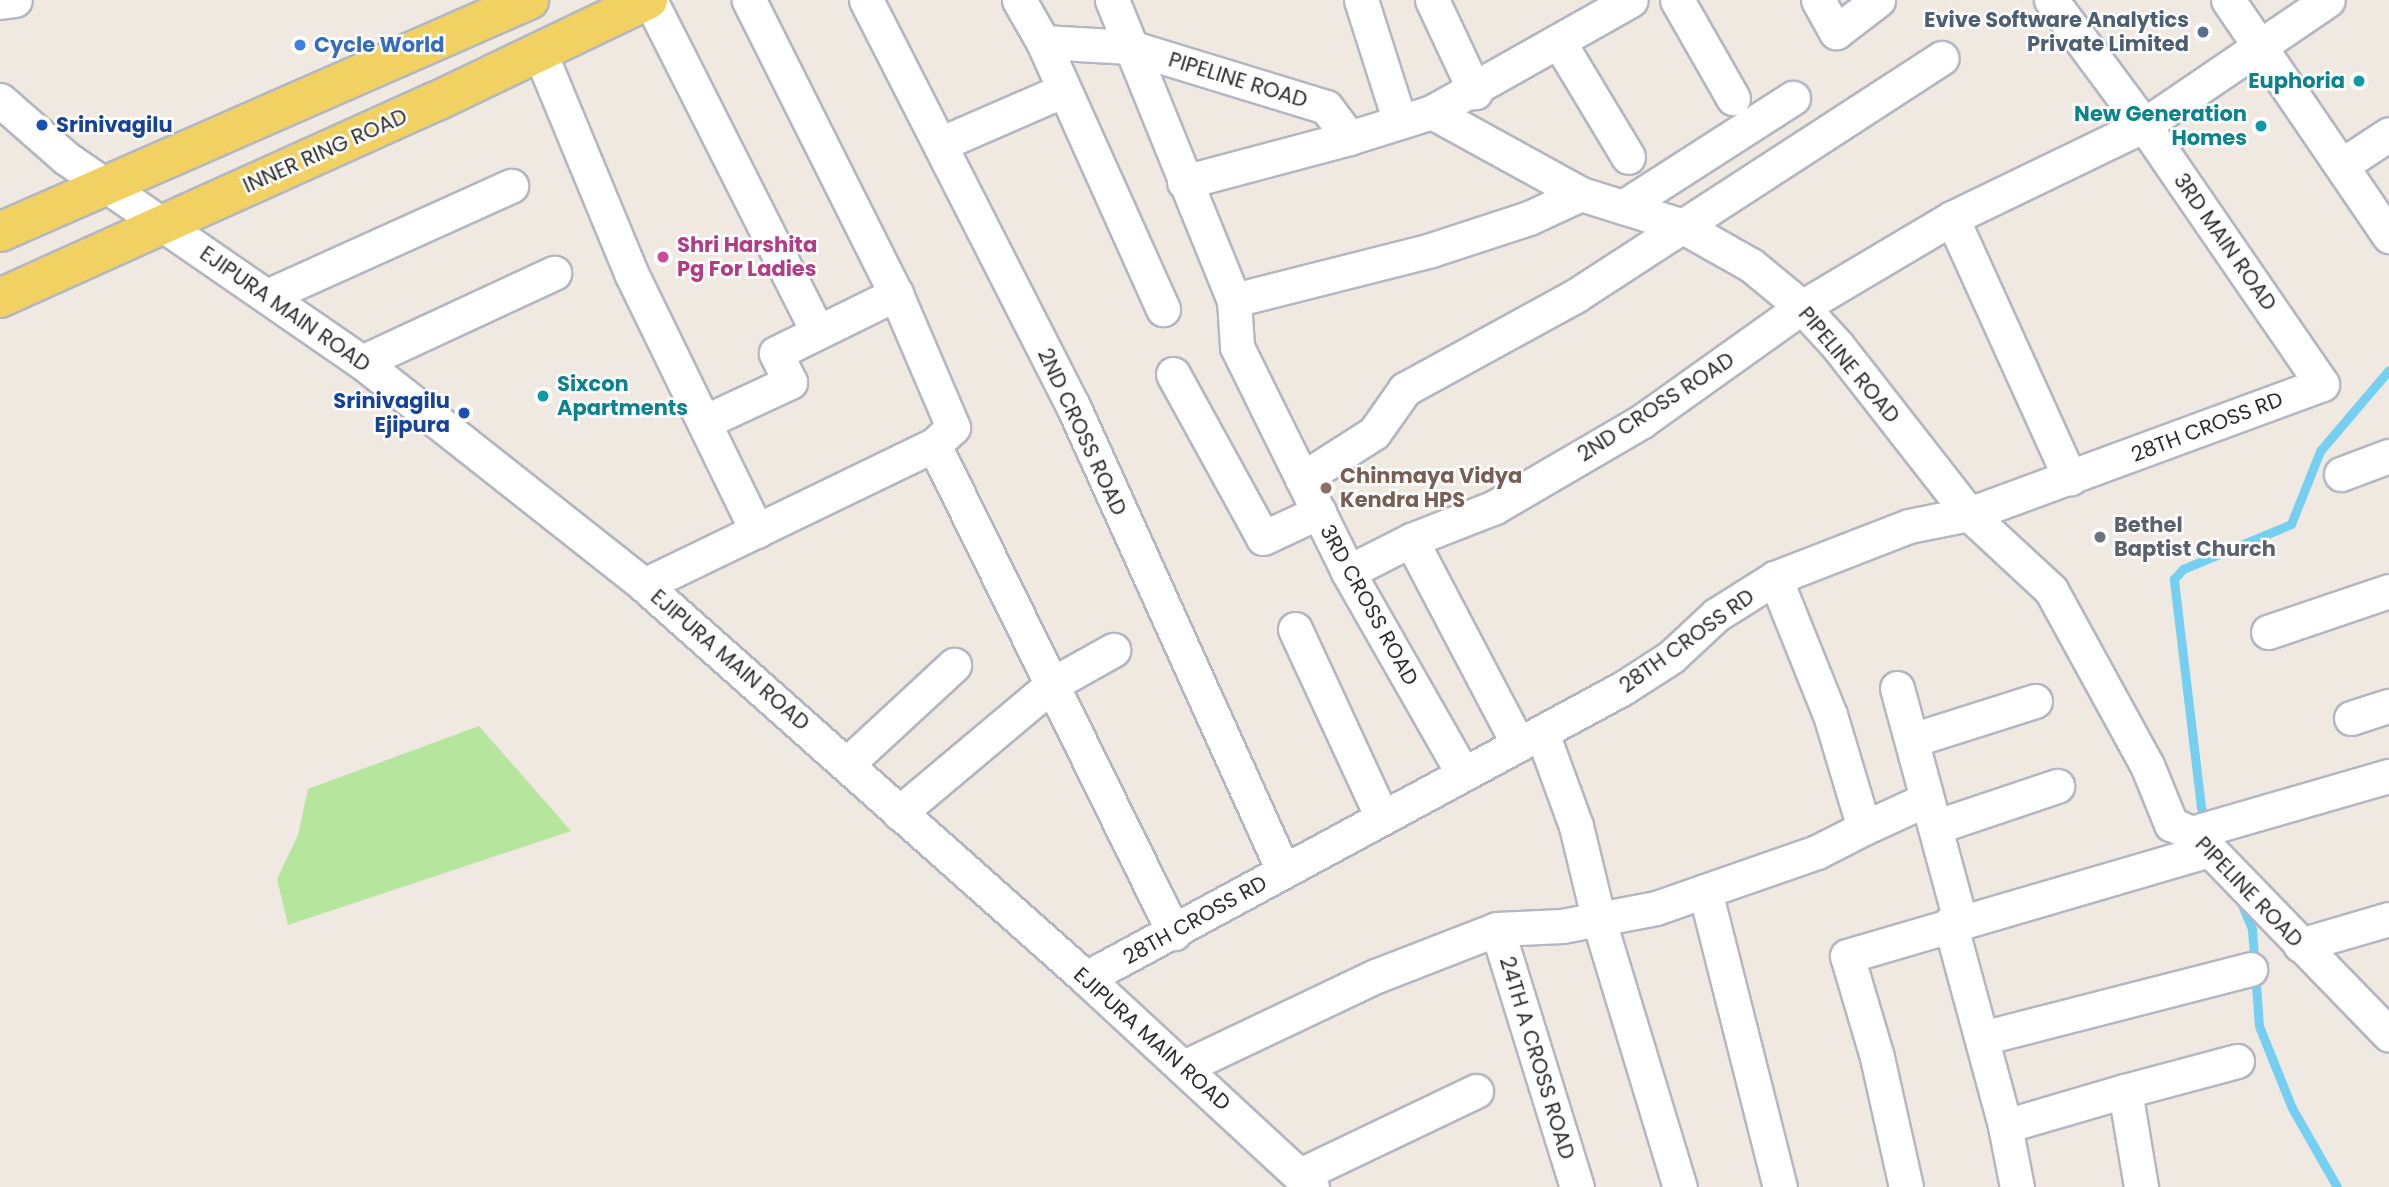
<!DOCTYPE html>
<style>
body{margin:0}
#map{position:relative;width:2389px;height:1187px;overflow:hidden;background:#efe9e1;font-family:Poppins,sans-serif}
div>[style]{position:absolute}
.green>*{inset:0;background:#b6e59e}
.stream>*{height:9px;margin:-4.5px;padding:0 4.5px;transform-origin:4.5px;border-radius:4.5px;background:#75cff0}
.roads{filter:drop-shadow(2px 0 #b4b7c1) drop-shadow(-2px 0 #b4b7c1) drop-shadow(0 2px #b4b7c1) drop-shadow(0 -2px #b4b7c1)}
.minor>*{height:33px;margin:-16.5px;padding:0 16.5px;transform-origin:16.5px;border-radius:16.5px;background:#fff}
.major>*{height:38px;margin:-19px;padding:0 19px;transform-origin:19px;border-radius:19px;background:#f2d163}
.dots>*{width:19px;height:19px;translate:-50% -50%;box-sizing:border-box;border:4px solid #fff;border-radius:50%}
span{translate:-50% -50%;white-space:nowrap;text-align:center;line-height:1.15;-webkit-text-stroke:5px #fff;paint-order:stroke}
.service-label{font-size:21px;color:#4e5e75;font-weight:700}
.right{translate:-100% -50%;text-align:right}
.shop-label{font-size:21px;color:#366cbe;font-weight:700}
.left{translate:0 -50%;text-align:left}
.street-label{font-size:21px;color:#2e2e2e}
.culture-label{font-size:21px;color:#0d838f;font-weight:700}
.transit-label{font-size:21px;color:#164399;font-weight:700}
.hotel-label{font-size:21px;color:#b23c85;font-weight:700}
.education-label{font-size:21px;color:#785e54;font-weight:700}
.worship-label{font-size:21px;color:#5b616d;font-weight:700}
</style>
<div id="map">
<div class="green">
<i style="clip-path:polygon(479px 726px,571px 831px,288px 925px,277px 879px,298px 835px,308px 789px)"></i>
</div>
<div class="stream">
<i style="left:2206px;top:821px;width:15px;rotate:-110deg"></i>
<i style="left:2201px;top:807px;width:230px;rotate:-96.8deg"></i>
<i style="left:2174px;top:579px;width:13px;rotate:-48deg"></i>
<i style="left:2183px;top:569px;width:117px;rotate:-22.6deg"></i>
<i style="left:2291px;top:524px;width:79px;rotate:-68.3deg"></i>
<i style="left:2320px;top:451px;width:106px;rotate:-49.6deg"></i>
<i style="left:2239px;top:898px;width:34px;rotate:67deg"></i>
<i style="left:2252px;top:929px;width:97px;rotate:85.9deg"></i>
<i style="left:2259px;top:1026px;width:88px;rotate:68.1deg"></i>
<i style="left:2292px;top:1108px;width:91px;rotate:60.3deg"></i>
</div>
<div class="roads">
<div class="minor">
<i style="left:650px;top:0;width:371px;rotate:63.2deg"></i>
<i style="left:866px;top:0;width:456px;rotate:63deg"></i>
<i style="left:1073px;top:406px;width:509px;rotate:65.65deg"></i>
<i style="left:1019px;top:0;width:48px;rotate:60.3deg"></i>
<i style="left:1043px;top:42px;width:293px;rotate:65.8deg"></i>
<i style="left:1112px;top:0;width:324px;rotate:67.9deg"></i>
<i style="left:1234px;top:300px;width:47px;rotate:86.3deg"></i>
<i style="left:1237px;top:347px;width:251px;rotate:63.7deg"></i>
<i style="left:1348px;top:572px;width:230px;rotate:60.3deg"></i>
<i style="left:1361px;top:0;width:128px;rotate:72.3deg"></i>
<i style="left:1432px;top:0;width:102px;rotate:64.9deg"></i>
<i style="left:1677px;top:0;width:113px;rotate:60.3deg"></i>
<i style="left:1818px;top:0;width:37px;rotate:61deg"></i>
<i style="left:1836px;top:32px;width:53px;rotate:-37.3deg"></i>
<i style="left:2228px;top:0;width:286px;rotate:55.7deg"></i>
<i style="left:0;top:2px;width:15px;rotate:-8deg"></i>
<i style="left:1043px;top:42px;width:87px;rotate:3.3deg"></i>
<i style="left:1130px;top:47px;width:205px;rotate:17deg"></i>
<i style="left:1326px;top:107px;width:39px;rotate:53deg"></i>
<i style="left:1349px;top:138px;width:87px;rotate:-17.4deg"></i>
<i style="left:1432px;top:112px;width:170px;rotate:28.8deg"></i>
<i style="left:1581px;top:194px;width:104px;rotate:17.4deg"></i>
<i style="left:1680px;top:225px;width:81px;rotate:29.4deg"></i>
<i style="left:1751px;top:265px;width:66px;rotate:39.5deg"></i>
<i style="left:1802px;top:307px;width:52px;rotate:47.4deg"></i>
<i style="left:1837px;top:345px;width:214px;rotate:52deg"></i>
<i style="left:1969px;top:514px;width:112px;rotate:42.8deg"></i>
<i style="left:2051px;top:590px;width:200px;rotate:61.3deg"></i>
<i style="left:2147px;top:765px;width:64px;rotate:67.9deg"></i>
<i style="left:2171px;top:824px;width:22px;rotate:24deg"></i>
<i style="left:2191px;top:833px;width:25px;rotate:42deg"></i>
<i style="left:2210px;top:850px;width:257px;rotate:45.9deg"></i>
<i style="left:1559px;top:42px;width:134px;rotate:59deg"></i>
<i style="left:540px;top:53px;width:238px;rotate:67.5deg"></i>
<i style="left:631px;top:273px;width:287px;rotate:64deg"></i>
<i style="left:0;top:100px;width:88px;rotate:41.3deg"></i>
<i style="left:66px;top:158px;width:359px;rotate:34.6deg"></i>
<i style="left:362px;top:362px;width:360px;rotate:38.3deg"></i>
<i style="left:644px;top:585px;width:591px;rotate:41.64deg"></i>
<i style="left:1086px;top:978px;width:308px;rotate:42.8deg"></i>
<i style="left:1432px;top:112px;width:228px;rotate:-29.4deg"></i>
<i style="left:940px;top:144px;width:135px;rotate:-23.5deg"></i>
<i style="left:2342px;top:165px;width:56px;rotate:-33.4deg"></i>
<i style="left:1184px;top:182px;width:171px;rotate:-14.9deg"></i>
<i style="left:1623px;top:207px;width:202px;rotate:-32.7deg"></i>
<i style="left:1952px;top:218px;width:286px;rotate:65.6deg"></i>
<i style="left:267px;top:296px;width:268px;rotate:-24.3deg"></i>
<i style="left:1234px;top:300px;width:203px;rotate:-14.2deg"></i>
<i style="left:1431px;top:250px;width:103px;rotate:-18.1deg"></i>
<i style="left:1529px;top:218px;width:57px;rotate:-24.8deg"></i>
<i style="left:362px;top:362px;width:212px;rotate:-24.9deg"></i>
<i style="left:1173px;top:374px;width:187px;rotate:61.2deg"></i>
<i style="left:1263px;top:538px;width:62px;rotate:-24.9deg"></i>
<i style="left:704px;top:422px;width:95px;rotate:-24.9deg"></i>
<i style="left:790px;top:382px;width:32px;rotate:-116deg"></i>
<i style="left:776px;top:353px;width:134px;rotate:-26.2deg"></i>
<i style="left:934px;top:445px;width:544px;rotate:63.81deg"></i>
<i style="left:2341px;top:474px;width:51px;rotate:-20.6deg"></i>
<i style="left:1302px;top:479px;width:85px;rotate:-32.6deg"></i>
<i style="left:1374px;top:433px;width:54px;rotate:-54.8deg"></i>
<i style="left:1405px;top:389px;width:194px;rotate:-28.7deg"></i>
<i style="left:1575px;top:296px;width:437px;rotate:-33deg"></i>
<i style="left:1411px;top:540px;width:230px;rotate:62.3deg"></i>
<i style="left:1348px;top:572px;width:71px;rotate:-26.9deg"></i>
<i style="left:1411px;top:540px;width:90px;rotate:-21.4deg"></i>
<i style="left:1495px;top:507px;width:170px;rotate:-30.3deg"></i>
<i style="left:1642px;top:421px;width:196px;rotate:-35.5deg"></i>
<i style="left:1802px;top:307px;width:174px;rotate:-30.7deg"></i>
<i style="left:1952px;top:218px;width:213px;rotate:-25.8deg"></i>
<i style="left:2144px;top:125px;width:222px;rotate:-34.2deg"></i>
<i style="left:644px;top:585px;width:322px;rotate:-25.8deg"></i>
<i style="left:934px;top:445px;width:26px;rotate:-43deg"></i>
<i style="left:953px;top:427px;width:145px;rotate:-113.2deg"></i>
<i style="left:896px;top:294px;width:329px;rotate:-116.6deg"></i>
<i style="left:1295px;top:629px;width:207px;rotate:65.2deg"></i>
<i style="left:2268px;top:632px;width:128px;rotate:-18.7deg"></i>
<i style="left:1897px;top:688px;width:240px;rotate:74.8deg"></i>
<i style="left:2351px;top:718px;width:40px;rotate:-18deg"></i>
<i style="left:1542px;top:733px;width:99px;rotate:69.9deg"></i>
<i style="left:1576px;top:826px;width:98px;rotate:76.4deg"></i>
<i style="left:1599px;top:921px;width:278px;rotate:73.1deg"></i>
<i style="left:1912px;top:740px;width:129px;rotate:-17.6deg"></i>
<i style="left:847px;top:764px;width:146px;rotate:-42.8deg"></i>
<i style="left:899px;top:813px;width:202px;rotate:-40deg"></i>
<i style="left:1054px;top:683px;width:68px;rotate:-29.2deg"></i>
<i style="left:1935px;top:827px;width:129px;rotate:-18.6deg"></i>
<i style="left:1864px;top:828px;width:69px;rotate:-24.7deg"></i>
<i style="left:2191px;top:833px;width:206px;rotate:-16.1deg"></i>
<i style="left:1705px;top:891px;width:305px;rotate:75.8deg"></i>
<i style="left:1950px;top:923px;width:210px;rotate:74.8deg"></i>
<i style="left:2005px;top:1126px;width:62px;rotate:78.9deg"></i>
<i style="left:1497px;top:929px;width:270px;rotate:72.8deg"></i>
<i style="left:2300px;top:945px;width:93px;rotate:-16.3deg"></i>
<i style="left:1086px;top:978px;width:610px;rotate:-28.37deg"></i>
<i style="left:1623px;top:688px;width:57px;rotate:-32.9deg"></i>
<i style="left:1671px;top:657px;width:62px;rotate:-43deg"></i>
<i style="left:1716px;top:615px;width:70px;rotate:-32.1deg"></i>
<i style="left:1775px;top:578px;width:144px;rotate:-21.2deg"></i>
<i style="left:1909px;top:526px;width:61px;rotate:-11.3deg"></i>
<i style="left:1969px;top:514px;width:376px;rotate:-20.2deg"></i>
<i style="left:2322px;top:384px;width:314px;rotate:-124.5deg"></i>
<i style="left:2144px;top:125px;width:156px;rotate:-126.6deg"></i>
<i style="left:1982px;top:1038px;width:277px;rotate:-14.4deg"></i>
<i style="left:1184px;top:1067px;width:212px;rotate:-25.4deg"></i>
<i style="left:1376px;top:976px;width:130px;rotate:-21.2deg"></i>
<i style="left:1497px;top:929px;width:65px;rotate:-2.6deg"></i>
<i style="left:1562px;top:926px;width:96px;rotate:-10.8deg"></i>
<i style="left:1656px;top:908px;width:170px;rotate:-19.2deg"></i>
<i style="left:1817px;top:852px;width:53px;rotate:-27.1deg"></i>
<i style="left:1864px;top:828px;width:118px;rotate:-106.7deg"></i>
<i style="left:1830px;top:715px;width:148px;rotate:-111.9deg"></i>
<i style="left:2125px;top:1091px;width:116px;rotate:-15deg"></i>
<i style="left:2005px;top:1126px;width:125px;rotate:-16.3deg"></i>
<i style="left:2125px;top:1091px;width:97px;rotate:80.5deg"></i>
<i style="left:1300px;top:1175px;width:195px;rotate:-25.5deg"></i>
<i style="left:1906px;top:1187px;width:133px;rotate:-102.6deg"></i>
<i style="left:1877px;top:1057px;width:105px;rotate:-106.5deg"></i>
<i style="left:1847px;top:956px;width:378px;rotate:-16.3deg"></i>
</div>
<div class="major">
<i style="left:0;top:232px;width:578px;rotate:-23.68deg"></i>
<i style="left:0;top:298px;width:479px;rotate:-24.3deg"></i>
<i style="left:437px;top:101px;width:234px;rotate:-25.6deg"></i>
</div>
</div>
<div class="dots">
<i style="left:2203px;top:32px;background:#5c6f8a"></i>
<i style="left:300px;top:45px;background:#3f7fe0"></i>
<i style="left:2359px;top:81px;background:#0f9aa8"></i>
<i style="left:42px;top:125px;background:#1a4fb4"></i>
<i style="left:2261px;top:126px;background:#0f9aa8"></i>
<i style="left:663px;top:257px;background:#d1479c"></i>
<i style="left:543px;top:396px;background:#0f9aa8"></i>
<i style="left:464px;top:413px;background:#1a4fb4"></i>
<i style="left:1326px;top:488px;background:#8d6e63"></i>
<i style="left:2100px;top:537px;background:#6b7280"></i>
</div>
<div class="service-label">
<span class="right" style="left:2189px;top:32px">Evive Software Analytics<br>Private Limited</span>
</div>
<div class="shop-label">
<span class="left" style="left:314px;top:45px">Cycle World</span>
</div>
<div class="street-label">
<span style="left:1238px;top:80px;rotate:17deg">PIPELINE ROAD</span>
<span style="left:325px;top:151px;rotate:-24deg">INNER RING ROAD</span>
<span style="left:2225px;top:242px;rotate:55deg">3RD MAIN ROAD</span>
<span style="left:285px;top:309px;rotate:35deg">EJIPURA MAIN ROAD</span>
<span style="left:1849px;top:365px;rotate:50deg">PIPELINE ROAD</span>
<span style="left:1656px;top:407px;rotate:-33deg">2ND CROSS ROAD</span>
<span style="left:2207px;top:427px;rotate:-21deg">28TH CROSS RD</span>
<span style="left:1082px;top:432px;rotate:65deg">2ND CROSS ROAD</span>
<span style="left:1369px;top:605px;rotate:61deg">3RD CROSS ROAD</span>
<span style="left:1687px;top:641px;rotate:-36deg">28TH CROSS RD</span>
<span style="left:730px;top:660px;rotate:41deg">EJIPURA MAIN ROAD</span>
<span style="left:2249px;top:892px;rotate:46deg">PIPELINE ROAD</span>
<span style="left:1195px;top:920px;rotate:-29deg">28TH CROSS RD</span>
<span style="left:1152px;top:1039px;rotate:42deg">EJIPURA MAIN ROAD</span>
<span style="left:1537px;top:1058px;rotate:73deg">24TH A CROSS ROAD</span>
</div>
<div class="culture-label">
<span class="right" style="left:2345px;top:81px">Euphoria</span>
<span class="right" style="left:2247px;top:126px">New Generation<br>Homes</span>
<span class="left" style="left:557px;top:396px">Sixcon<br>Apartments</span>
</div>
<div class="transit-label">
<span class="left" style="left:56px;top:125px">Srinivagilu</span>
<span class="right" style="left:450px;top:413px">Srinivagilu<br>Ejipura</span>
</div>
<div class="hotel-label">
<span class="left" style="left:677px;top:257px">Shri Harshita<br>Pg For Ladies</span>
</div>
<div class="education-label">
<span class="left" style="left:1340px;top:488px">Chinmaya Vidya<br>Kendra HPS</span>
</div>
<div class="worship-label">
<span class="left" style="left:2114px;top:537px">Bethel<br>Baptist Church</span>
</div>
</div>
